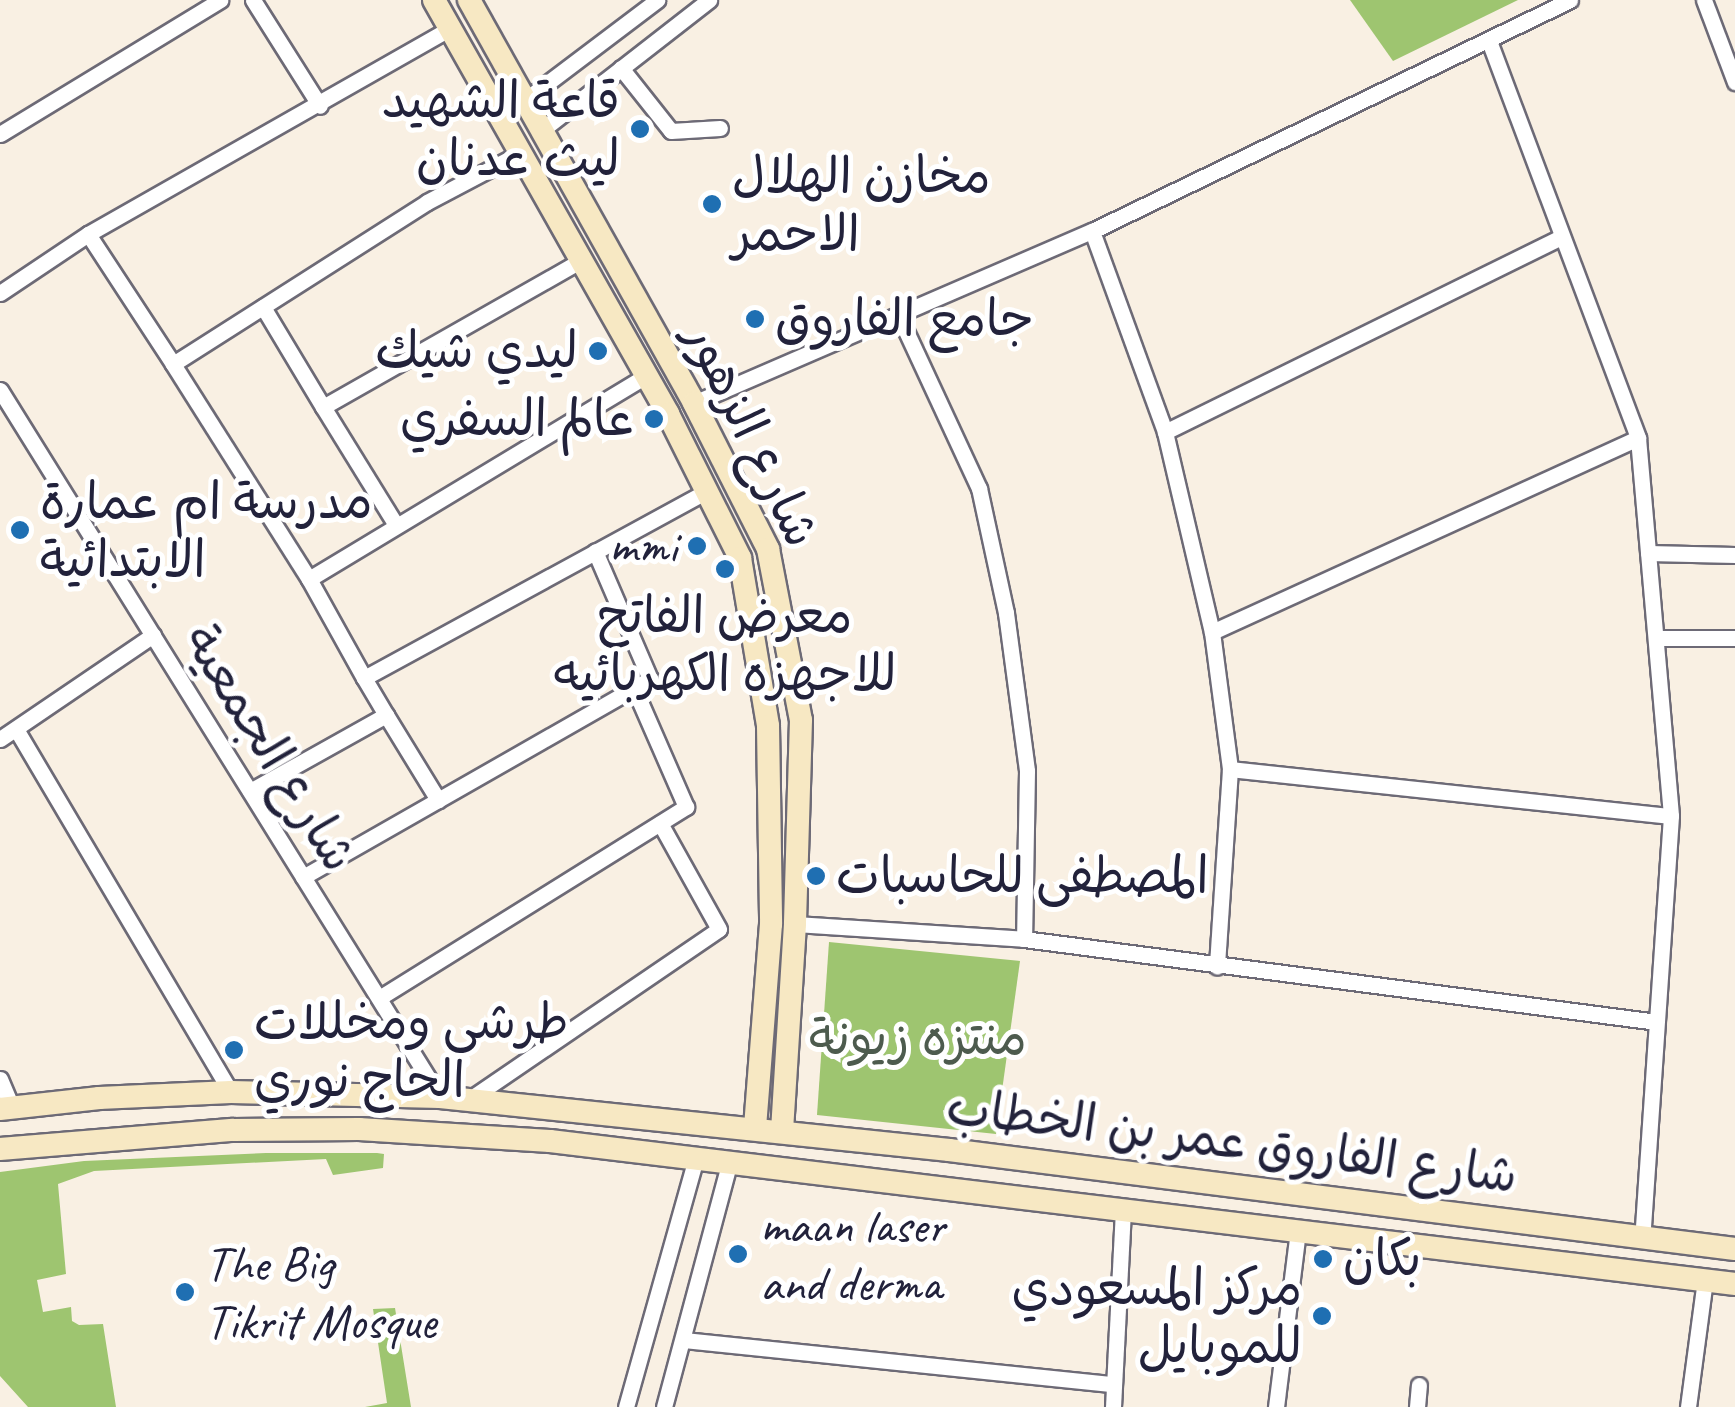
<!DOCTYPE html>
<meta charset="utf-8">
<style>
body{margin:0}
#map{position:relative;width:1735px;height:1407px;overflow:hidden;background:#f9f0e3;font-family:Caveat,"Playpen Sans Arabic",sans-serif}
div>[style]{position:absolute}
.green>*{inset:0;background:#9ec570}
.roads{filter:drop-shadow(2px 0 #6d6a76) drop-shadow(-2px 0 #6d6a76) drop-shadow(0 2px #6d6a76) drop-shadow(0 -2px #6d6a76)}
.minor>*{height:15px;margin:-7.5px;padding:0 7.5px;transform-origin:7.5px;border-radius:7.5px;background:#fff}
.secondary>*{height:22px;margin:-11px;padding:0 11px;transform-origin:11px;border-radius:11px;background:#f7e8c3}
.dots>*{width:28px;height:28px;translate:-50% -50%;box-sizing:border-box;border:5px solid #fff;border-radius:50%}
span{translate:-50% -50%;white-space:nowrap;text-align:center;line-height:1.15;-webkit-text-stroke:10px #fff;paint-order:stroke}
.poi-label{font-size:50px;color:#22223b}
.right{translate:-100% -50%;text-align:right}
.left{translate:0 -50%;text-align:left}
.street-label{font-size:50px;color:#22223b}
.park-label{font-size:50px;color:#4d5b4e}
</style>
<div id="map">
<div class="green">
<i style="clip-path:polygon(1350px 0,1518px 0,1393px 61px)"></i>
<i style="clip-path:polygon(829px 942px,1020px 961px,996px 1134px,817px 1115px)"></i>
<i style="clip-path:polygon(266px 1153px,377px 1153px,384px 1154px,383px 1168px,333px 1175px,326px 1159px,94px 1171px,58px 1184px,66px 1274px,37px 1280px,43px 1312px,71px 1307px,72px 1321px,79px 1325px,103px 1324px,116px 1407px,28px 1407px,0 1376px,0 1172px,84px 1161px)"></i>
<i style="clip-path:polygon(395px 1308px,411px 1407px,365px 1407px,387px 1403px,373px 1309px)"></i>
</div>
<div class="roads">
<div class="minor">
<i style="left:253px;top:0;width:125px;rotate:57.7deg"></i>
<i style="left:1704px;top:0;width:88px;rotate:69.3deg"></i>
<i style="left:1489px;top:41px;width:424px;rotate:69.4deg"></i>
<i style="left:1638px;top:438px;width:379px;rotate:85deg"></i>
<i style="left:1671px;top:816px;width:423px;rotate:93.9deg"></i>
<i style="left:621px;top:68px;width:80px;rotate:51.6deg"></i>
<i style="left:671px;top:131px;width:49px;rotate:-3.5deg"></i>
<i style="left:525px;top:100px;width:166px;rotate:-37.1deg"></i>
<i style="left:542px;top:130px;width:212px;rotate:-37.9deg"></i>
<i style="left:0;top:134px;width:258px;rotate:-31.3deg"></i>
<i style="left:1092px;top:231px;width:214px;rotate:70deg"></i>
<i style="left:1165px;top:432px;width:205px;rotate:76.8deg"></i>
<i style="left:1212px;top:632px;width:138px;rotate:82.5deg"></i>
<i style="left:1230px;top:769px;width:198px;rotate:93.8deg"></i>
<i style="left:88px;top:234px;width:155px;rotate:56.8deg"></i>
<i style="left:173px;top:364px;width:301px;rotate:-32.5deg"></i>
<i style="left:427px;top:202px;width:105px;rotate:-27.8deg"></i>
<i style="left:0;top:293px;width:106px;rotate:-33.8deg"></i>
<i style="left:88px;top:234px;width:417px;rotate:-29.6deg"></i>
<i style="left:263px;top:307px;width:117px;rotate:59deg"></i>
<i style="left:899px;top:316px;width:190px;rotate:65.1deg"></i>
<i style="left:979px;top:488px;width:128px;rotate:77.8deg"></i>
<i style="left:1006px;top:613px;width:159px;rotate:82.4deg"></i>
<i style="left:1027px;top:771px;width:168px;rotate:91deg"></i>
<i style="left:173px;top:364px;width:254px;rotate:57.7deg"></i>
<i style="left:309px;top:579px;width:113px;rotate:60.9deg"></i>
<i style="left:0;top:390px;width:833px;rotate:58.1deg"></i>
<i style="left:694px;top:403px;width:434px;rotate:-23.4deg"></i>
<i style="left:1092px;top:231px;width:531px;rotate:-25.79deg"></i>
<i style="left:1165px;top:432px;width:442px;rotate:-26.2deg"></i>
<i style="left:396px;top:525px;width:139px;rotate:-121.7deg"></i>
<i style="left:323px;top:407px;width:298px;rotate:-29.6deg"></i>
<i style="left:1648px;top:553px;width:87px;rotate:1.3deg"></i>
<i style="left:309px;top:579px;width:395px;rotate:-31.1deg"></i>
<i style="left:1212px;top:632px;width:468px;rotate:-24.5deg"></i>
<i style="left:1656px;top:638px;width:79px"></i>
<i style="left:386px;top:715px;width:100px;rotate:58.5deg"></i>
<i style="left:16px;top:729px;width:422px;rotate:59.4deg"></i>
<i style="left:0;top:739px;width:185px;rotate:-34.2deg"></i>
<i style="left:1230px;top:769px;width:443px;rotate:6.1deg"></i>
<i style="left:250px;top:791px;width:156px;rotate:-29.2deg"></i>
<i style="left:386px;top:715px;width:43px;rotate:-120.7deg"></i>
<i style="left:364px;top:678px;width:387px;rotate:-28.6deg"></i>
<i style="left:303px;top:877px;width:400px;rotate:-29.7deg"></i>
<i style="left:650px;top:679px;width:139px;rotate:-113.3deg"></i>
<i style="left:795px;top:924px;width:229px;rotate:3.7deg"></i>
<i style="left:1024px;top:939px;width:638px;rotate:7.47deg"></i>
<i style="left:379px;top:998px;width:362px;rotate:-31.9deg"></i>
<i style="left:686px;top:807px;width:130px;rotate:-113.6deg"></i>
<i style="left:0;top:1079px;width:30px;rotate:67deg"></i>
<i style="left:470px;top:1099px;width:301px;rotate:-34.3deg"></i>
<i style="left:719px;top:929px;width:121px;rotate:-119.1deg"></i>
<i style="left:684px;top:1340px;width:431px;rotate:5.9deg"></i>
<i style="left:626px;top:1407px;width:255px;rotate:-74.3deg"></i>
<i style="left:664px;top:1407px;width:251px;rotate:-75deg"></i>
<i style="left:1113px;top:1407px;width:198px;rotate:-87.1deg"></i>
<i style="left:1276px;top:1407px;width:178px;rotate:-82.9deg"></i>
<i style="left:1417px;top:1407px;width:22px;rotate:-85deg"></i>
<i style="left:1688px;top:1407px;width:128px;rotate:-82.4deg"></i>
</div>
<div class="secondary">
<i style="left:434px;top:0;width:476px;rotate:60.5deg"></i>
<i style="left:668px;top:414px;width:161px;rotate:63.4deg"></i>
<i style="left:740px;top:558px;width:170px;rotate:80.5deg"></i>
<i style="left:768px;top:726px;width:198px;rotate:89.1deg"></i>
<i style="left:771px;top:924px;width:205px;rotate:94.5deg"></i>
<i style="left:469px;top:0;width:462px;rotate:60.8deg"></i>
<i style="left:694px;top:403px;width:164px;rotate:63.1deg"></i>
<i style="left:768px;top:549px;width:174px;rotate:79.1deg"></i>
<i style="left:801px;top:720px;width:204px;rotate:91.7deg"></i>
<i style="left:795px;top:924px;width:207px;rotate:93.6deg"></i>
<i style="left:0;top:1109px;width:100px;rotate:-6.3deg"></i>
<i style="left:99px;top:1098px;width:132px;rotate:-2.6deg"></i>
<i style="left:231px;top:1092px;width:209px;rotate:1.4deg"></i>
<i style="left:440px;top:1097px;width:512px;rotate:5.94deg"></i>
<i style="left:949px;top:1150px;width:792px;rotate:7.18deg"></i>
<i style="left:0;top:1149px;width:234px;rotate:-4.7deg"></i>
<i style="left:233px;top:1130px;width:126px;rotate:-0.5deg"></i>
<i style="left:359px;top:1129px;width:191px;rotate:3.6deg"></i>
<i style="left:550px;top:1141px;width:1194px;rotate:6.88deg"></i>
</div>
</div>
<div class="dots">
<i style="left:640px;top:129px;background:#1f6fb2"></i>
<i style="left:712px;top:204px;background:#1f6fb2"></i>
<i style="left:755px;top:319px;background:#1f6fb2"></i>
<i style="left:598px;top:351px;background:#1f6fb2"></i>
<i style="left:654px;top:419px;background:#1f6fb2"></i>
<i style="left:20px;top:530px;background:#1f6fb2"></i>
<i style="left:697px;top:546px;background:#1f6fb2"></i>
<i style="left:725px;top:569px;background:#1f6fb2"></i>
<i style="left:816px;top:876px;background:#1f6fb2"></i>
<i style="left:234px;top:1050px;background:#1f6fb2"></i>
<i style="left:738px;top:1254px;background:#1f6fb2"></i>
<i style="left:1323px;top:1259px;background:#1f6fb2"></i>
<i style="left:185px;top:1292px;background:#1f6fb2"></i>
<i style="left:1322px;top:1316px;background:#1f6fb2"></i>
</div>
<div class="poi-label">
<span class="right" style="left:620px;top:129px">قاعة الشهيد<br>ليث عدنان</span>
<span class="left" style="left:732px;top:204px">مخازن الهلال<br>الاحمر</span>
<span class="left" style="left:775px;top:319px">جامع الفاروق</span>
<span class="right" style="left:578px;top:351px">ليدي شيك</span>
<span class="right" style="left:634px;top:419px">عالم السفري</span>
<span class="left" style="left:40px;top:530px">مدرسة ام عمارة<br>الابتدائية</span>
<span class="right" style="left:677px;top:546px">mmi</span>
<span style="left:725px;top:644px">معرض الفاتح<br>للاجهزه الكهربائيه</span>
<span class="left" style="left:836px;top:876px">المصطفى للحاسبات</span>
<span class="left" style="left:254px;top:1050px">طرشي ومخللات<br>الحاج نوري</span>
<span class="left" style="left:760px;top:1254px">maan laser<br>and derma</span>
<span class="left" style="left:1343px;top:1259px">بكان</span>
<span class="left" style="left:205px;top:1292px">The Big<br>Tikrit Mosque</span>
<span class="right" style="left:1302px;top:1316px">مركز المسعودي<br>للموبايل</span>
</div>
<div class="street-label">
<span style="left:752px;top:434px;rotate:64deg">شارع الزهور</span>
<span style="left:270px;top:748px;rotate:58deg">شارع الجمعية</span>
<span style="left:1232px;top:1141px;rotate:7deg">شارع الفاروق عمر بن الخطاب</span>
</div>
<div class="park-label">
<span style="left:918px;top:1038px">منتزه زيونة</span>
</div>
</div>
